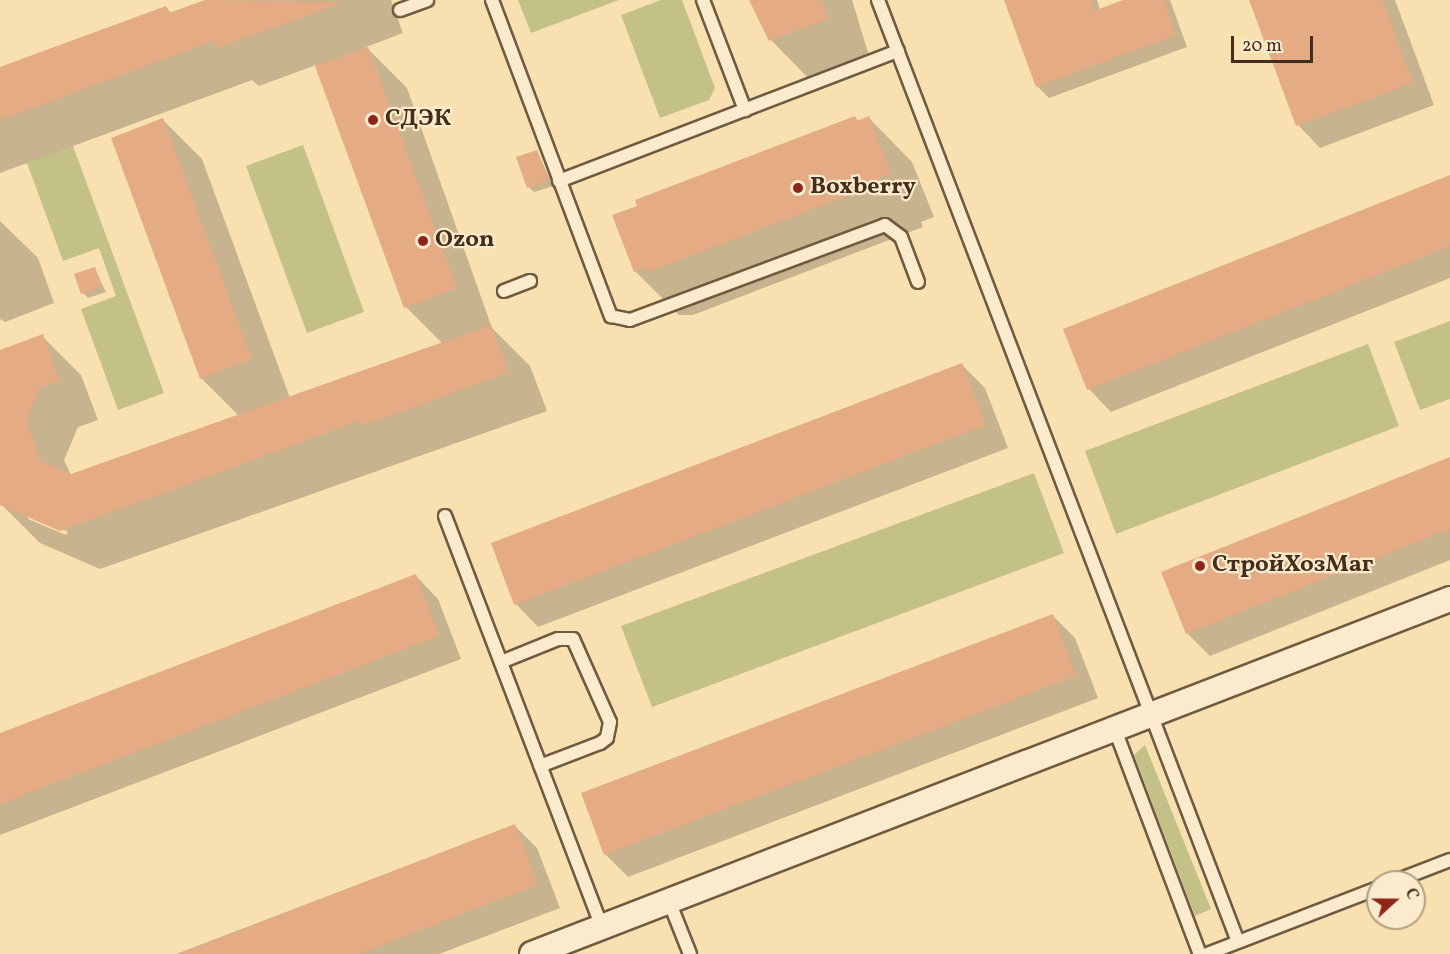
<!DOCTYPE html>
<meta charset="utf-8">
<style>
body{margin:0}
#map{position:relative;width:1450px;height:954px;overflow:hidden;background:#f9e0b1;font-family:Vollkorn,serif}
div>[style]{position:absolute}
.green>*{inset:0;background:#c3c188}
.shadow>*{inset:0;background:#0003}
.building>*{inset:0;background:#e5ab84}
.roads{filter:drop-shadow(2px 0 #705a40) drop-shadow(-2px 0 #705a40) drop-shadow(0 2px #705a40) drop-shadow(0 -2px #705a40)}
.lane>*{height:12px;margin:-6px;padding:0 6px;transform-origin:6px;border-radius:6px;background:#fbebcc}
.street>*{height:24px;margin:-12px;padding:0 12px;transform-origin:12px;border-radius:12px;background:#fbebcc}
.dots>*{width:16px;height:16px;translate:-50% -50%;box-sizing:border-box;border:3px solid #fbebcc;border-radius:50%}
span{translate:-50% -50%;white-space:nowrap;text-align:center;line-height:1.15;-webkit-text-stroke:4.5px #fbebcc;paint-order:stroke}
.poi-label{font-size:24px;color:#432d1b;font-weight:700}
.left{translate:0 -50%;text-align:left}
.north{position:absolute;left:1366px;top:870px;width:60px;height:60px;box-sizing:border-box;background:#fbebcc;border:2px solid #b19f85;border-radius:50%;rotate:69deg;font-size:16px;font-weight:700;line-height:24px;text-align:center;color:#432d1b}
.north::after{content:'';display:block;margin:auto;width:21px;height:27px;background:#8f2418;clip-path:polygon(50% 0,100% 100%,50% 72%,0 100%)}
.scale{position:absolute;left:1231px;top:36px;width:82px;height:27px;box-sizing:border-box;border:3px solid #432d1b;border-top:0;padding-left:8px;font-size:18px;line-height:21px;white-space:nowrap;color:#432d1b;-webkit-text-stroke:4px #fbebcc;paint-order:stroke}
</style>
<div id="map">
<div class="green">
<i style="clip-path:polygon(518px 0,619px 0,531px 33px)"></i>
<i style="clip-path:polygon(661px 0,682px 0,715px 88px,709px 100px,660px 118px,621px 15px)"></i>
<i style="clip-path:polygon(303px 145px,364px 312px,307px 333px,246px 166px)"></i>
<i style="clip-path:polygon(73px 146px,164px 393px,118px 410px,81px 309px,116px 296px,99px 248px,63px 261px,27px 163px)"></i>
<i style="clip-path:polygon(1450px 321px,1450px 399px,1420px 410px,1394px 342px)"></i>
<i style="clip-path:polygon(1368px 344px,1399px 426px,1116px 534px,1085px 451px)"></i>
<i style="clip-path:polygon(1034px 473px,1064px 553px,652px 707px,621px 626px)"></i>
<i style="clip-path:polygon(1145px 745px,1211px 909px,1195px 916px,1134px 755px)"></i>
</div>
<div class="shadow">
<i style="clip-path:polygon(evenodd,210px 0,391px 0,403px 33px,366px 47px,407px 88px,492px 328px,530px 366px,547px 411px,100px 569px,40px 543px,1px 504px,0 351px,42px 336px,81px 375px,98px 420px,78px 427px,64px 460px,71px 475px,239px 416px,201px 378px,163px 120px,202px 159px,290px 398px,443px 344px,406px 307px,316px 65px,259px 86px,252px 80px,0 173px,0 69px,166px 7px,172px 14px,210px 0,28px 515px,68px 532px,66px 535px,28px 519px,28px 515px)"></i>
<i style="clip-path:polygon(754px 0,852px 0,871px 62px,814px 84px,771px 40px)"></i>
<i style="clip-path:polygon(1005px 0,1097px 0,1100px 10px,1128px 0,1170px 0,1187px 47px,1049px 98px,1037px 86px)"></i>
<i style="clip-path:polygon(1251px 0,1395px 0,1434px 105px,1320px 148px,1298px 125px)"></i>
<i style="clip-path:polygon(855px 117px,859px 122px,869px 118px,912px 162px,934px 217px,921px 222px,923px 227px,693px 315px,679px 315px,635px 271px)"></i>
<i style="clip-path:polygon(537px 151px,553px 186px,534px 192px,529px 187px)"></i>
<i style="clip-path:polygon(1450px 176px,1450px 278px,1111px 412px,1089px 389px)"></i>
<i style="clip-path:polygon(0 221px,38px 258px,54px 303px,5px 322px,0 319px)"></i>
<i style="clip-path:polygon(94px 268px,106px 292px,88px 298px,83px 293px)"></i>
<i style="clip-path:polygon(962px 365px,985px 388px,1008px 448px,538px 627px,516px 604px,493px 544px)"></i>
<i style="clip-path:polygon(1450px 459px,1450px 560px,1210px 656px,1187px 633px)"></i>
<i style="clip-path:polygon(416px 576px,438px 599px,461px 659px,0 835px,0 735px)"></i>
<i style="clip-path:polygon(1052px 615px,1075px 638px,1098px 698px,628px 877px,606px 855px,583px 794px)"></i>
<i style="clip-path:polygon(514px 825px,537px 848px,560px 908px,439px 954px,176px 954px)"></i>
</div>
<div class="building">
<i style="clip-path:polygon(205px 0,343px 2px,218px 48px,215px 40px,0 120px,0 67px,166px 6px,169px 13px)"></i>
<i style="clip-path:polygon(749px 0,821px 0,828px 19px,769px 41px)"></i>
<i style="clip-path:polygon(1004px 0,1090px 0,1094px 11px,1123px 0,1164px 0,1176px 35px,1036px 87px)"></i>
<i style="clip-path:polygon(1249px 0,1382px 0,1413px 83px,1296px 126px)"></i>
<i style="clip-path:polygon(368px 47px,457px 288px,404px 308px,315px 66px)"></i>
<i style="clip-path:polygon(855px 116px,857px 121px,869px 116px,891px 173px,879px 178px,881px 183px,648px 272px,646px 267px,634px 272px,612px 215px,637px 206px,635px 200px)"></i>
<i style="clip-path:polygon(163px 118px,252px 359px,200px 379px,111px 138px)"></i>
<i style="clip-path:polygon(537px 150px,548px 180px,527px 188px,516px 157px)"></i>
<i style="clip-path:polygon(1450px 175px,1450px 246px,1087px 390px,1063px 329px)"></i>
<i style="clip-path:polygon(95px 267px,102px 286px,81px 294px,74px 274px)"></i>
<i style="clip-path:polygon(491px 325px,509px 372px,362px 426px,359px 421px,60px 531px,0 505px,0 350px,43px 334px,60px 381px,40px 388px,26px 420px,41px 461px,71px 474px)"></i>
<i style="clip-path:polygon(962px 363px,986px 425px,514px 605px,491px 543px)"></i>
<i style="clip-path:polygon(1450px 457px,1450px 529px,1186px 634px,1161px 572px)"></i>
<i style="clip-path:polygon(416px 574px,439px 636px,0 804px,0 733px)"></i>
<i style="clip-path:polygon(1053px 614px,1076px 676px,604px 855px,581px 793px)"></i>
<i style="clip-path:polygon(515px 824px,538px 885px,358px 954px,178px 954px)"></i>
</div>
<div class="roads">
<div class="lane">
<i style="left:492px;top:0;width:338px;rotate:69.4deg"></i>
<i style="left:611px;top:316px;width:19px;rotate:12deg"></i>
<i style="left:630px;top:320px;width:272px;rotate:-20.4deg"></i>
<i style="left:885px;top:225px;width:20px;rotate:37deg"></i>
<i style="left:901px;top:237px;width:48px;rotate:69.3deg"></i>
<i style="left:703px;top:0;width:118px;rotate:69.1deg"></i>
<i style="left:878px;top:0;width:1008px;rotate:69.08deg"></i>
<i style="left:400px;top:10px;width:29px;rotate:-20deg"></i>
<i style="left:559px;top:181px;width:363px;rotate:-21deg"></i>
<i style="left:504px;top:291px;width:28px;rotate:-21deg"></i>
<i style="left:445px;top:516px;width:440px;rotate:69.1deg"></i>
<i style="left:501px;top:662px;width:61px;rotate:-22deg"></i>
<i style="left:558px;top:639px;width:15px"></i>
<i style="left:573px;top:639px;width:91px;rotate:66deg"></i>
<i style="left:610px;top:722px;width:16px;rotate:101deg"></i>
<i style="left:607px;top:738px;width:9px;rotate:144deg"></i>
<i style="left:600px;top:743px;width:64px;rotate:159deg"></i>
<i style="left:1114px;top:727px;width:243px;rotate:69.3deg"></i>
<i style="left:1393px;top:882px;width:61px;rotate:-21.1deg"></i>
<i style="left:669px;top:901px;width:57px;rotate:68.4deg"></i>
<i style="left:1207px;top:954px;width:183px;rotate:-21.1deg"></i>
</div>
<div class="street">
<i style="left:532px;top:954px;width:984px;rotate:-21.14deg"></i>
</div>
</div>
<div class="dots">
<i style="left:373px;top:120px;background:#8f2418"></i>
<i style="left:798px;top:188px;background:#8f2418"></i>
<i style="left:423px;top:241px;background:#8f2418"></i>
<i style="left:1200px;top:566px;background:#8f2418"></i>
</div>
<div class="poi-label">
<span class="left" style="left:385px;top:120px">СДЭК</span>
<span class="left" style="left:810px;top:188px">Boxberry</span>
<span class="left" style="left:435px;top:241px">Ozon</span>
<span class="left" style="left:1212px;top:566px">СтройХозМаг</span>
</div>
<div class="north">С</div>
<div class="scale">20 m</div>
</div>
